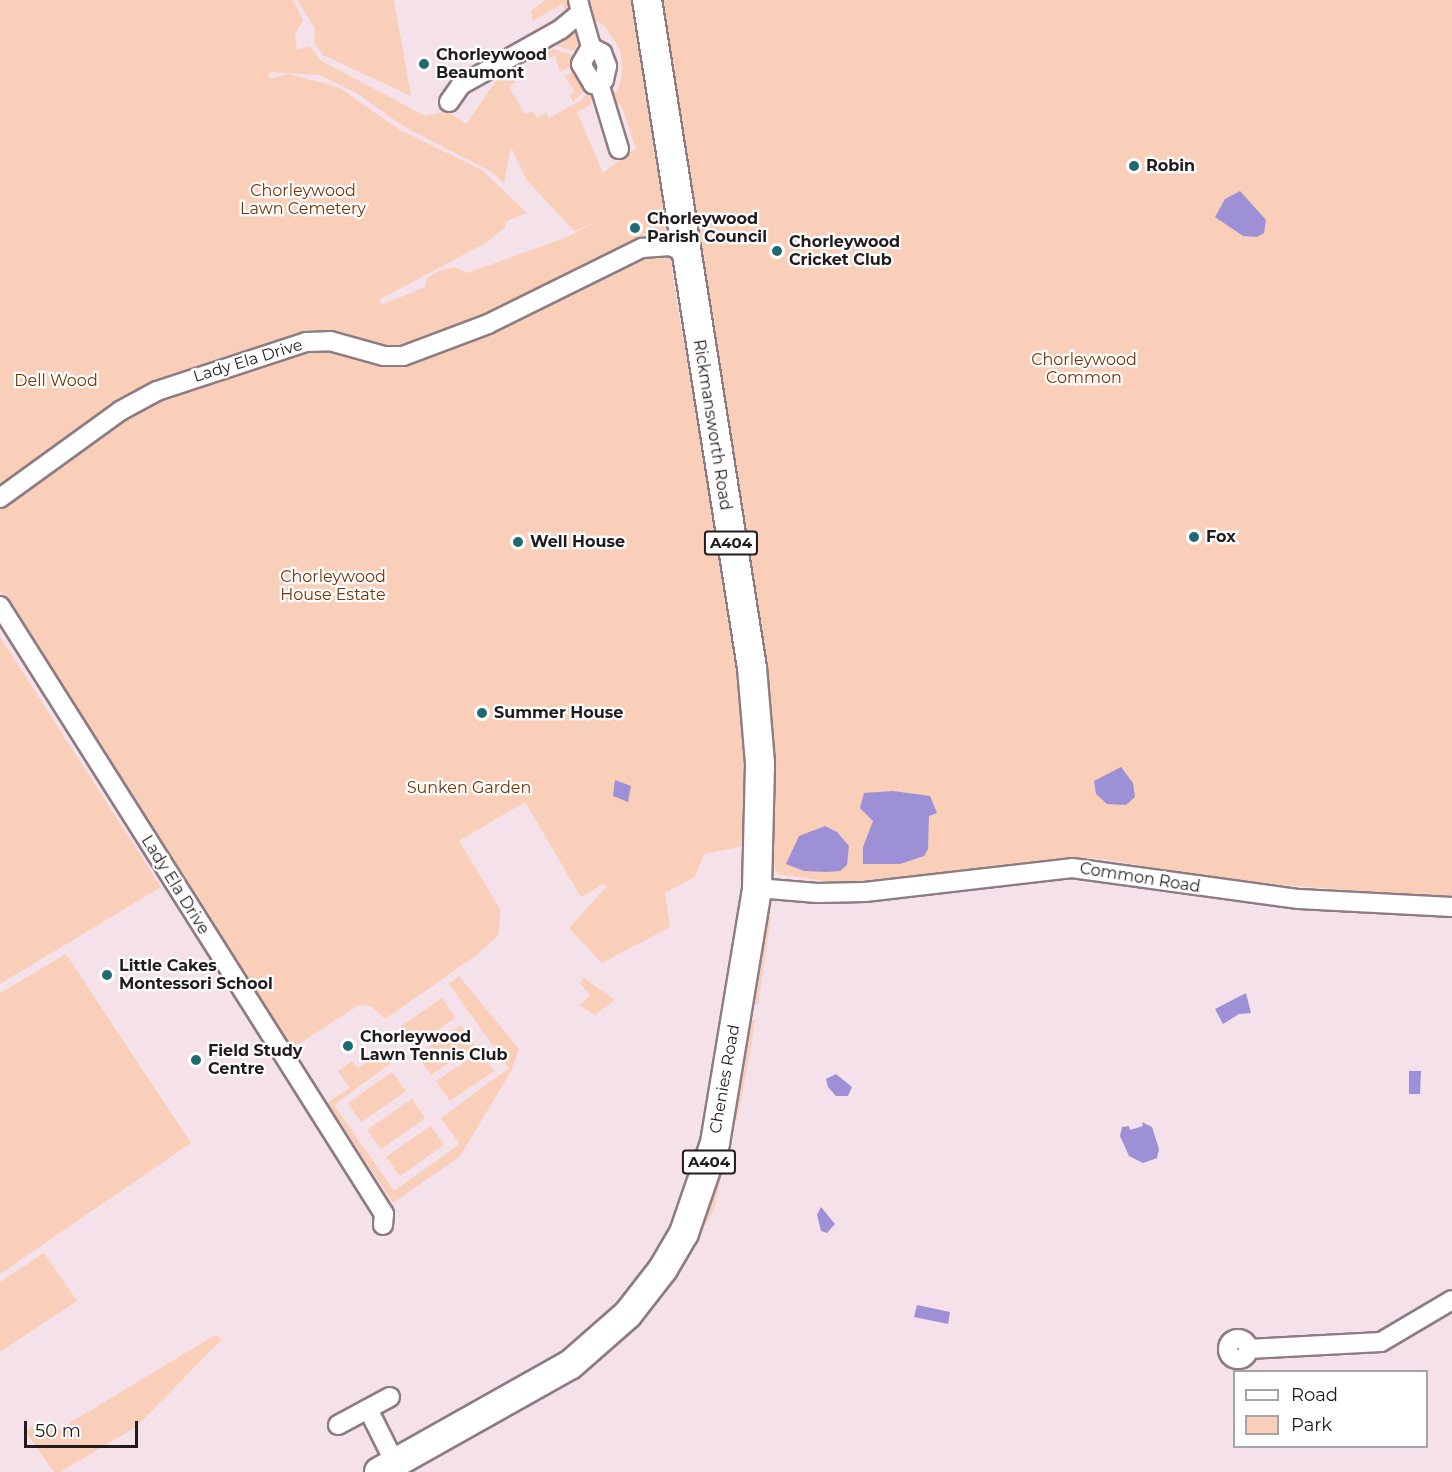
<!DOCTYPE html>
<style>
body{margin:0}
#map{position:relative;width:1452px;height:1472px;overflow:hidden;background:#f4e1e9;font-family:Montserrat,sans-serif}
div>[style]{position:absolute}
.green>*{inset:0;background:#f9cfba}
.water>*{inset:0;background:#9d90d7}
.roads{filter:drop-shadow(2px 0 #8d7c83) drop-shadow(-2px 0 #8d7c83) drop-shadow(0 2px #8d7c83) drop-shadow(0 -2px #8d7c83)}
.minor>*{height:18px;margin:-9px;padding:0 9px;transform-origin:9px;border-radius:9px;background:#fff}
.minor>.ring{margin:-9px;padding:0;box-sizing:content-box;background:none;border:18px solid #fff;border-radius:50%}
.primary>*{height:28px;margin:-14px;padding:0 14px;transform-origin:14px;border-radius:14px;background:#fff}
.dots>*{width:16px;height:16px;translate:-50% -50%;box-sizing:border-box;border:3px solid #fff;border-radius:50%}
span{translate:-50% -50%;white-space:nowrap;text-align:center;line-height:1.15;-webkit-text-stroke:4.5px #fff;paint-order:stroke}
.shield-label span{padding:2px 4px;background:#fff;border:2px solid;border-radius:4px;-webkit-text-stroke-width:0}
.shield-label{font-size:15px;color:#221b1e;font-weight:700}
.poi-label{font-size:16px;color:#221b1e;font-weight:700}
.left{translate:0 -50%;text-align:left}
.park-label{font-size:16px;color:#763304}
.street-label{font-size:16px;color:#221b1e}
.legend{position:absolute;left:1233px;top:1370px;width:195px;height:78px;box-sizing:border-box;background:#fff;border:2px solid #a7a4a5;margin:0;padding:8px 10px;list-style:none;font-size:18px;color:#221b1e}
.legend li{display:flex;align-items:center;gap:12px;height:30px}
.legend b{width:30px;border:2px solid #a7a4a5}
.scale{position:absolute;left:24px;top:1421px;width:114px;height:27px;box-sizing:border-box;border:3px solid #221b1e;border-top:0;padding-left:8px;font-size:18px;line-height:21px;white-space:nowrap;color:#221b1e;-webkit-text-stroke:4px #fff;paint-order:stroke}
</style>
<div id="map">
<div class="green">
<i style="clip-path:polygon(evenodd,0 0,293px 0,303px 21px,295px 34px,297px 50px,310px 46px,320px 60px,425px 116px,447px 111px,466px 124px,500px 75px,508px 69px,516px 82px,509px 87px,525px 114px,532px 111px,537px 118px,546px 113px,549px 118px,582px 100px,589px 89px,595px 93px,589px 106px,577px 112px,603px 173px,636px 148px,621px 104px,612px 105px,608px 90px,617px 92px,622px 75px,621px 51px,604px 25px,590px 19px,585px 0,637px 0,674px 284px,739px 669px,745px 761px,743px 846px,704px 854px,695px 877px,665px 893px,670px 927px,602px 963px,569px 928px,607px 886px,603px 884px,581px 897px,525px 802px,459px 841px,500px 909px,499px 934px,478px 954px,385px 1019px,371px 1006px,359px 1005px,294px 1047px,289px 1045px,0 590px,0 0,269px 72px,319px 75px,355px 92px,403px 126px,492px 172px,504px 183px,511px 147px,526px 179px,574px 231px,596px 222px,565px 238px,467px 273px,454px 267px,439px 271px,427px 278px,425px 287px,382px 305px,379px 300px,487px 242px,505px 227px,505px 222px,527px 213px,482px 170px,400px 130px,338px 87px,288px 74px,270px 79px,269px 72px)"></i>
<i style="clip-path:polygon(297px 0,394px 0,411px 96px,323px 55px,314px 42px,315px 29px)"></i>
<i style="clip-path:polygon(546px 0,571px 0,571px 8px,567px 13px,562px 4px,533px 21px,531px 11px)"></i>
<i style="clip-path:polygon(655px 0,1452px 0,1452px 898px,1244px 882px,1095px 858px,838px 883px,778px 874px,771px 857px,775px 788px)"></i>
<i style="clip-path:polygon(574px 31px,579px 41px,574px 51px,551px 44px)"></i>
<i style="clip-path:polygon(553px 49px,573px 55px,572px 66px,560px 72px,555px 55px,550px 58px,545px 53px)"></i>
<i style="clip-path:polygon(573px 72px,585px 90px,573px 102px,570px 95px,575px 92px,565px 76px)"></i>
<i style="clip-path:polygon(0 637px,161px 887px,0 984px)"></i>
<i style="clip-path:polygon(762px 916px,771px 917px,758px 1005px,751px 1002px)"></i>
<i style="clip-path:polygon(66px 954px,191px 1143px,0 1274px,0 993px)"></i>
<i style="clip-path:polygon(459px 976px,519px 1049px,511px 1071px,460px 1156px,393px 1203px,327px 1103px,350px 1088px,338px 1071px,352px 1061px,358px 1068px,383px 1051px,395px 1060px,334px 1105px,394px 1191px,460px 1144px,441px 1118px,509px 1068px,449px 984px)"></i>
<i style="clip-path:polygon(584px 978px,614px 1000px,595px 1015px,580px 1005px,590px 995px,580px 983px)"></i>
<i style="clip-path:polygon(442px 998px,455px 1018px,412px 1048px,398px 1028px)"></i>
<i style="clip-path:polygon(749px 1020px,755px 1020px,748px 1064px,737px 1120px,732px 1122px)"></i>
<i style="clip-path:polygon(461px 1025px,475px 1045px,431px 1075px,417px 1055px)"></i>
<i style="clip-path:polygon(480px 1052px,494px 1071px,450px 1101px,436px 1081px)"></i>
<i style="clip-path:polygon(392px 1072px,406px 1091px,361px 1122px,348px 1103px)"></i>
<i style="clip-path:polygon(412px 1099px,425px 1118px,381px 1149px,367px 1130px)"></i>
<i style="clip-path:polygon(431px 1126px,444px 1145px,400px 1176px,386px 1157px)"></i>
<i style="clip-path:polygon(727px 1150px,714px 1209px,692px 1250px,688px 1242px)"></i>
<i style="clip-path:polygon(44px 1253px,77px 1301px,0 1352px,0 1282px)"></i>
<i style="clip-path:polygon(215px 1335px,222px 1339px,136px 1427px,60px 1472px,54px 1472px,26px 1432px,32px 1426px,60px 1429px)"></i>
</div>
<div class="water">
<i style="clip-path:polygon(1240px 191px,1266px 220px,1264px 233px,1257px 237px,1243px 236px,1215px 217px,1225px 199px)"></i>
<i style="clip-path:polygon(1121px 767px,1133px 783px,1135px 797px,1126px 805px,1107px 804px,1096px 794px,1094px 781px)"></i>
<i style="clip-path:polygon(615px 780px,631px 786px,628px 802px,613px 796px)"></i>
<i style="clip-path:polygon(893px 791px,930px 796px,937px 813px,929px 816px,928px 849px,924px 856px,900px 864px,863px 864px,863px 847px,873px 821px,860px 808px,864px 793px)"></i>
<i style="clip-path:polygon(825px 826px,837px 832px,849px 846px,847px 865px,840px 871px,826px 872px,804px 871px,786px 864px,799px 836px)"></i>
<i style="clip-path:polygon(1246px 993px,1251px 1013px,1239px 1014px,1223px 1024px,1215px 1009px)"></i>
<i style="clip-path:polygon(1409px 1071px,1421px 1071px,1420px 1094px,1409px 1094px)"></i>
<i style="clip-path:polygon(836px 1074px,852px 1087px,848px 1096px,836px 1096px,828px 1087px,826px 1079px)"></i>
<i style="clip-path:polygon(1142px 1122px,1152px 1127px,1159px 1149px,1157px 1158px,1143px 1163px,1129px 1156px,1120px 1136px,1122px 1127px,1129px 1126px,1130px 1130px,1143px 1126px)"></i>
<i style="clip-path:polygon(821px 1207px,835px 1224px,827px 1233px,821px 1231px,817px 1215px)"></i>
<i style="clip-path:polygon(917px 1305px,950px 1312px,948px 1324px,914px 1317px)"></i>
</div>
<div class="roads">
<div class="minor">
<i style="left:581px;top:12px;width:36px;rotate:74deg"></i>
<i style="left:591px;top:47px;width:13px;rotate:29deg"></i>
<i style="left:602px;top:53px;width:14px;rotate:69deg"></i>
<i style="left:607px;top:66px;width:14px;rotate:102deg"></i>
<i style="left:604px;top:80px;width:12px;rotate:160deg"></i>
<i style="left:593px;top:84px;width:23px;rotate:-121deg"></i>
<i style="left:581px;top:64px;width:20px;rotate:-60deg"></i>
<i style="left:599px;top:83px;width:69px;rotate:73.1deg"></i>
<i style="left:449px;top:102px;width:21px;rotate:-55deg"></i>
<i style="left:461px;top:85px;width:115px;rotate:-29.2deg"></i>
<i style="left:561px;top:29px;width:26px;rotate:-40deg"></i>
<i style="left:581px;top:12px;width:12px;rotate:-104deg"></i>
<i style="left:0;top:498px;width:148px;rotate:-35.9deg"></i>
<i style="left:120px;top:411px;width:42px;rotate:-28.4deg"></i>
<i style="left:157px;top:391px;width:157px;rotate:-18.2deg"></i>
<i style="left:306px;top:342px;width:24px;rotate:-2deg"></i>
<i style="left:330px;top:341px;width:56px;rotate:15.5deg"></i>
<i style="left:384px;top:356px;width:19px"></i>
<i style="left:403px;top:356px;width:91px;rotate:-20.6deg"></i>
<i style="left:488px;top:324px;width:172px;rotate:-26.3deg"></i>
<i style="left:642px;top:248px;width:28px;rotate:-4deg"></i>
<i style="left:670px;top:246px;width:15px;rotate:23deg"></i>
<i style="left:0;top:606px;width:719px;rotate:57.72deg"></i>
<i style="left:384px;top:1214px;width:11px;rotate:95deg"></i>
<i style="left:757px;top:888px;width:60px;rotate:4.8deg"></i>
<i style="left:817px;top:893px;width:48px;rotate:-1.2deg"></i>
<i style="left:865px;top:892px;width:208px;rotate:-6.6deg"></i>
<i style="left:1072px;top:868px;width:229px;rotate:7.8deg"></i>
<i style="left:1299px;top:899px;width:153px;rotate:3deg"></i>
<i class="ring" style="left:1228px;top:1339px;width:2px;height:2px"></i>
<i style="left:1248px;top:1349px;width:133px;rotate:-3deg"></i>
<i style="left:1381px;top:1342px;width:82px;rotate:-30.6deg"></i>
<i style="left:368px;top:1409px;width:60px;rotate:63.4deg"></i>
<i style="left:338px;top:1425px;width:59px;rotate:-28.3deg"></i>
</div>
<div class="primary">
<i style="left:379px;top:1472px;width:219px;rotate:-29.3deg"></i>
<i style="left:570px;top:1365px;width:77px;rotate:-41.3deg"></i>
<i style="left:628px;top:1314px;width:57px;rotate:-52.1deg"></i>
<i style="left:663px;top:1269px;width:42px;rotate:-59.7deg"></i>
<i style="left:684px;top:1233px;width:95px;rotate:-71deg"></i>
<i style="left:715px;top:1143px;width:258px;rotate:-80.6deg"></i>
<i style="left:757px;top:888px;width:125px;rotate:-88.6deg"></i>
<i style="left:760px;top:763px;width:95px;rotate:-94.8deg"></i>
<i style="left:752px;top:668px;width:676px;rotate:-98.93deg"></i>
</div>
</div>
<div class="dots">
<i style="left:424px;top:64px;background:#206b72"></i>
<i style="left:1134px;top:166px;background:#206b72"></i>
<i style="left:635px;top:228px;background:#206b72"></i>
<i style="left:777px;top:251px;background:#206b72"></i>
<i style="left:1194px;top:537px;background:#206b72"></i>
<i style="left:518px;top:542px;background:#206b72"></i>
<i style="left:482px;top:713px;background:#206b72"></i>
<i style="left:107px;top:975px;background:#206b72"></i>
<i style="left:348px;top:1046px;background:#206b72"></i>
<i style="left:196px;top:1060px;background:#206b72"></i>
</div>
<div class="shield-label">
<span style="left:731px;top:543px">A404</span>
<span style="left:709px;top:1162px">A404</span>
</div>
<div class="poi-label">
<span class="left" style="left:436px;top:64px">Chorleywood<br>Beaumont</span>
<span class="left" style="left:1146px;top:166px">Robin</span>
<span class="left" style="left:647px;top:228px">Chorleywood<br>Parish Council</span>
<span class="left" style="left:789px;top:251px">Chorleywood<br>Cricket Club</span>
<span class="left" style="left:1206px;top:537px">Fox</span>
<span class="left" style="left:530px;top:542px">Well House</span>
<span class="left" style="left:494px;top:713px">Summer House</span>
<span class="left" style="left:119px;top:975px">Little Cakes<br>Montessori School</span>
<span class="left" style="left:360px;top:1046px">Chorleywood<br>Lawn Tennis Club</span>
<span class="left" style="left:208px;top:1060px">Field Study<br>Centre</span>
</div>
<div class="park-label">
<span style="left:303px;top:200px">Chorleywood<br>Lawn Cemetery</span>
<span style="left:1084px;top:369px">Chorleywood<br>Common</span>
<span style="left:56px;top:381px">Dell Wood</span>
<span style="left:333px;top:586px">Chorleywood<br>House Estate</span>
<span style="left:469px;top:788px">Sunken Garden</span>
</div>
<div class="street-label">
<span style="left:248px;top:361px;rotate:-17deg">Lady Ela Drive</span>
<span style="left:712px;top:425px;rotate:81deg">Rickmansworth Road</span>
<span style="left:1140px;top:878px;rotate:9deg">Common Road</span>
<span style="left:175px;top:885px;rotate:58deg">Lady Ela Drive</span>
<span style="left:725px;top:1079px;rotate:-80deg">Chenies Road</span>
</div>
<ul class="legend">
<li><b style="height:8px;background:#fff"></b>Road</li>
<li><b style="height:16px;background:#f9cfba"></b>Park</li>
</ul>
<div class="scale">50 m</div>
</div>
